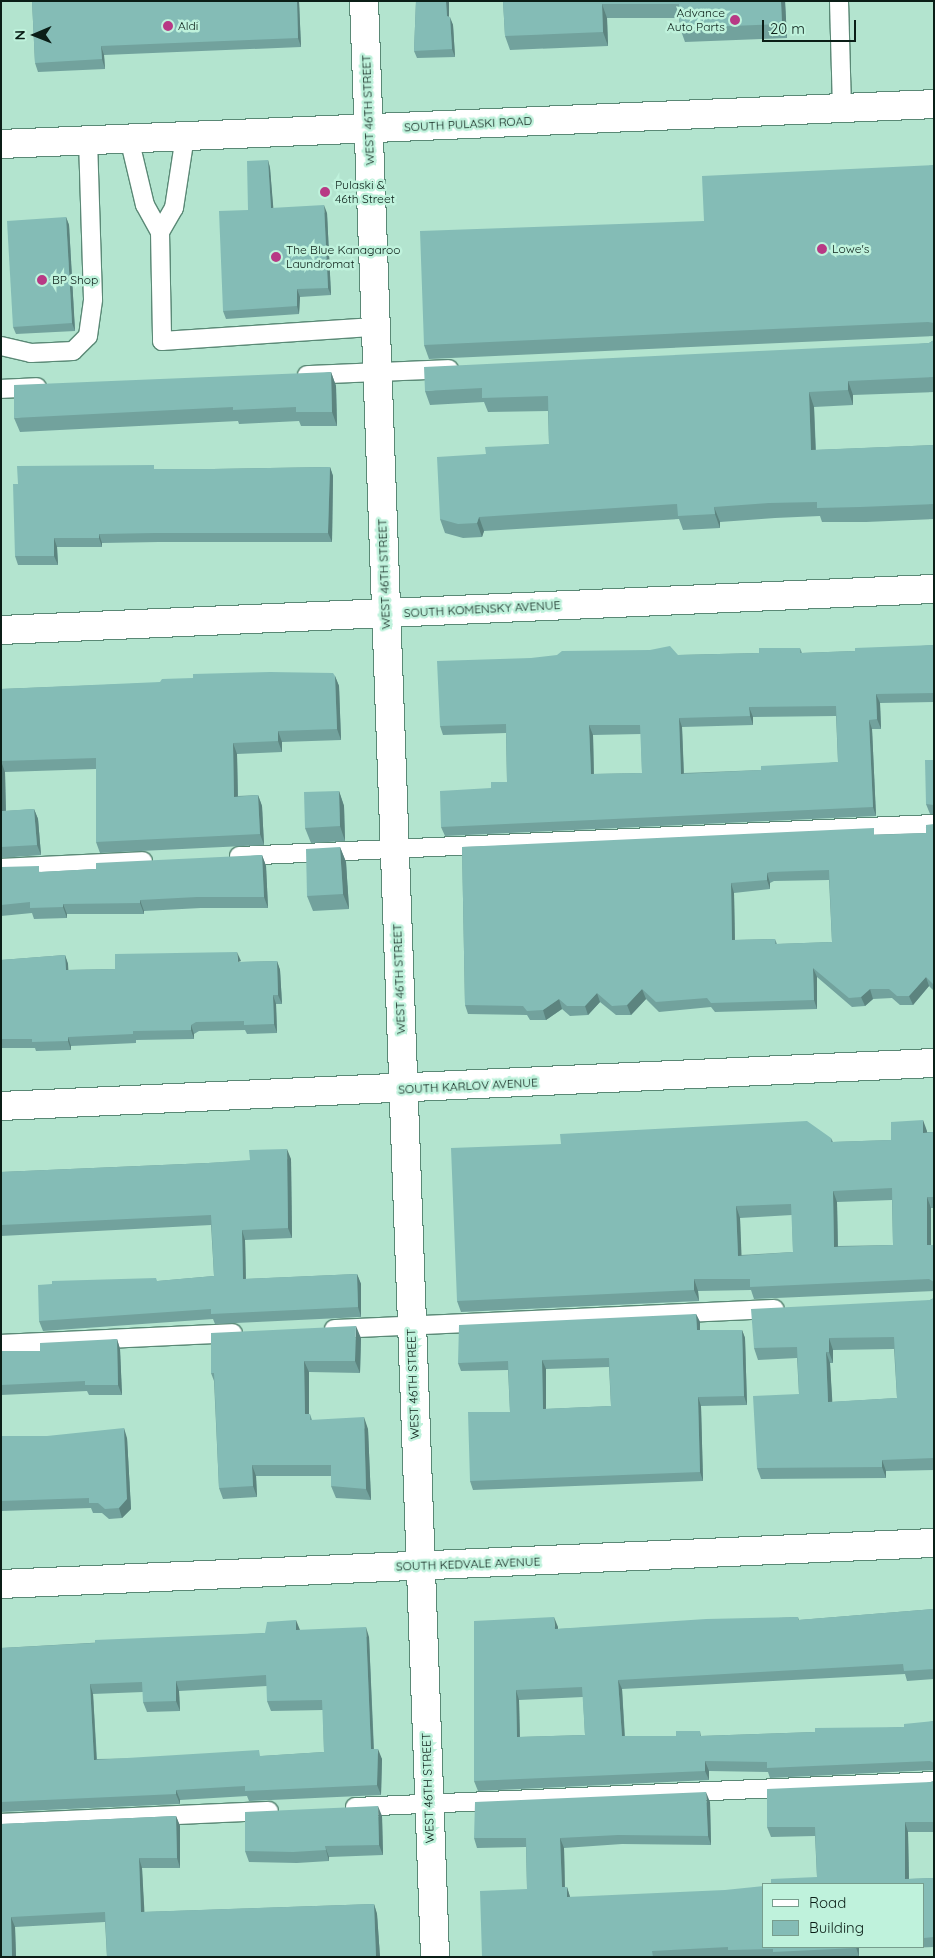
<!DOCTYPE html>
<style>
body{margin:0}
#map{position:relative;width:935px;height:1958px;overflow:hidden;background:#b3e4cf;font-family:Quicksand,sans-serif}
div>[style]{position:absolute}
.roads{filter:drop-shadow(1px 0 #5a8976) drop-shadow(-1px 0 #5a8976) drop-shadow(0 1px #5a8976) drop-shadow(0 -1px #5a8976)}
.lane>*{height:18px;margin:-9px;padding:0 9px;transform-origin:9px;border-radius:9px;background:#fff}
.street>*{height:28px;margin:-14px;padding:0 14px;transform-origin:14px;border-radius:14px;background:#fff}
.secondary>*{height:28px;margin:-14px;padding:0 14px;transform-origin:14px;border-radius:14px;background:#fff}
.wall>*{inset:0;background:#72a29d}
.shaded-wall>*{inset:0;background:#5c847f}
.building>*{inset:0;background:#84bcb6}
.dots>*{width:14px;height:14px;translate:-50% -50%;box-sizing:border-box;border:2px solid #bff2dc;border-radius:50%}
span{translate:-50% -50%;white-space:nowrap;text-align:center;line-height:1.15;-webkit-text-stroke:5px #bff2dc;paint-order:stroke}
.poi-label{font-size:12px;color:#0b1e17}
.right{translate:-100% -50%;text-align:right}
.left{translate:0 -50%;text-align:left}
.street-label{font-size:12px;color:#0b1e17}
.frame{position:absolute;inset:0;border:2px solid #0b1e17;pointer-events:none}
.legend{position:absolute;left:762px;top:1883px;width:162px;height:65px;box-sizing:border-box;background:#bff2dc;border:1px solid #779d8d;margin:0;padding:6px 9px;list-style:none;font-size:15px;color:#0b1e17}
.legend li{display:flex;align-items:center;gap:10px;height:25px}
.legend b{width:25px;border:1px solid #779d8d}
.north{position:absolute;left:10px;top:10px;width:50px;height:50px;-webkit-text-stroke:4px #bff2dc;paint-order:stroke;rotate:269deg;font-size:14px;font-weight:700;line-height:20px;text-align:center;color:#0b1e17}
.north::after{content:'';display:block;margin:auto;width:18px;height:22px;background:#0b1e17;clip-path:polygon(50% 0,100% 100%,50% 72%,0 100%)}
.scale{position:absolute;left:762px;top:20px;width:94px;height:22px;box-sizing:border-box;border:2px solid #0b1e17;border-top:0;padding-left:6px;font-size:15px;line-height:18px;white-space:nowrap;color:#0b1e17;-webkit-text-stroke:4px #bff2dc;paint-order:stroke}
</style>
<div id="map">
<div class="roads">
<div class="lane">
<i style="left:839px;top:1px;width:107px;rotate:88.4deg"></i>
<i style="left:129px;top:138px;width:69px;rotate:76.6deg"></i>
<i style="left:145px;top:205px;width:31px;rotate:61deg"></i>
<i style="left:160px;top:232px;width:109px;rotate:88.9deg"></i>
<i style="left:162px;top:341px;width:213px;rotate:-3.8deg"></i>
<i style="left:160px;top:232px;width:28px;rotate:-60deg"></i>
<i style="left:174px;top:208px;width:73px;rotate:-81.3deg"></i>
<i style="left:1px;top:346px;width:31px;rotate:13deg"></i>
<i style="left:31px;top:353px;width:42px;rotate:-2.7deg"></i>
<i style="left:73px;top:351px;width:21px;rotate:-45deg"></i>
<i style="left:88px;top:336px;width:37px;rotate:-82deg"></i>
<i style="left:93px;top:299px;width:159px;rotate:-91.8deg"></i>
<i style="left:307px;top:375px;width:142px;rotate:-2.4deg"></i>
<i style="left:1px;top:389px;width:36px;rotate:-3deg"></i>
<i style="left:239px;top:856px;width:696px;rotate:-2.64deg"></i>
<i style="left:1px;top:868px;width:142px;rotate:-2.8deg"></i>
<i style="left:334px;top:1329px;width:441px;rotate:-2.6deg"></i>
<i style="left:1px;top:1344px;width:232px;rotate:-2.7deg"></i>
<i style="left:355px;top:1807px;width:580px;rotate:-2.57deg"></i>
<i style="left:1px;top:1823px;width:268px;rotate:-2.6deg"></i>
</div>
<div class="street">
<i style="left:364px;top:1px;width:1957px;rotate:87.92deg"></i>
<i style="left:1px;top:630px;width:934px;rotate:-2.52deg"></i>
<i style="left:1px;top:1106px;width:934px;rotate:-2.64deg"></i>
<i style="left:1px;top:1584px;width:934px;rotate:-2.52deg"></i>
</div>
<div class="secondary">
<i style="left:1px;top:144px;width:934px;rotate:-2.45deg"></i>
</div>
</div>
<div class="wall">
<i style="clip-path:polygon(32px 1px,299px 1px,301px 47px,104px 55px,105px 69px,38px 72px,35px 63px)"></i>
<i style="clip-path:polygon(416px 1px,449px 1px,449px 17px,453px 25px,455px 57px,417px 58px,414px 51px)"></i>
<i style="clip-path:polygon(503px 1px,785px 1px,787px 38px,685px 42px,680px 28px,679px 18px,607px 18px,608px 46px,510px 50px,505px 36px)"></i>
<i style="clip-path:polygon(268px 160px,270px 168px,273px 208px,327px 213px,331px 295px,300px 297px,299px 314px,226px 319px,223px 311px,248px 210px)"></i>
<i style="clip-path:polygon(934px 165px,934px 336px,429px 359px,424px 345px,704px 221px)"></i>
<i style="clip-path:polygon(66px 217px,69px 225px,75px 331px,16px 334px,13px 327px)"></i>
<i style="clip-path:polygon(934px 340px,934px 392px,853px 395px,853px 405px,814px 407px,816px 450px,934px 445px,934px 519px,866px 522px,822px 522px,820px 516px,775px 518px,720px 522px,720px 528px,683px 530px,679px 519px,484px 531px,482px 537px,463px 538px,445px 533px,440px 519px,486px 454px,549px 444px,548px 411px,488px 412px,484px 402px,430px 405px,425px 391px,929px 343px)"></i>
<i style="clip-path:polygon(331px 372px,336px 386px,337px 426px,301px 426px,299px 421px,239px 424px,238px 421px,20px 432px,14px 418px)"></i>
<i style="clip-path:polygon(330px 467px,333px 476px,332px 542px,159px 542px,102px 543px,102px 547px,57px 547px,58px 565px,18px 565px,15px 556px,18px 484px,155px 469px,213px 469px)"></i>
<i style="clip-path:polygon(evenodd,934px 645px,934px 702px,880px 703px,881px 729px,872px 729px,876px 816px,445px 836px,441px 827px,491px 788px,507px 782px,506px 733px,443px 735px,440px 726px,678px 655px,759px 653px,800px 648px,802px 653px,855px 651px,934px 645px,836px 716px,838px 762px,761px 770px,684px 773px,682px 727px,753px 725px,753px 717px,836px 716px,934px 645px,641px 734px,642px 773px,594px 774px,593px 735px,641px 734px)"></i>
<i style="clip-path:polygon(335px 676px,339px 686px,341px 740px,282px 742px,282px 752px,237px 754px,238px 796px,258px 795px,262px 806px,264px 845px,100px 853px,96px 842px,96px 769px,5px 772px,6px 811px,34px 809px,38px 819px,41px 855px,1px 858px,1px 689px)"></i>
<i style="clip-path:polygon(934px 760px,934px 814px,930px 814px,926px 804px)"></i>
<i style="clip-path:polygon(339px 791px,344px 806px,345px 841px,311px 843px,305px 828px)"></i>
<i style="clip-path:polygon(evenodd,934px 824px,934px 991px,929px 986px,913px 1005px,900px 1005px,892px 998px,873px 999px,865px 1006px,852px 1007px,817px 977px,817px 1009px,715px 1012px,711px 1007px,659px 1012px,646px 999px,631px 1015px,616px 1015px,600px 1002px,588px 1015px,570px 1016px,562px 1009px,546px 1020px,530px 1020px,527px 1015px,468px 1014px,465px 1005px,462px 847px,926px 833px,934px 824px,829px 880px,832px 942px,777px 944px,775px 939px,735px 940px,734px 893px,770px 889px,770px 883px,774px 881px,829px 880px)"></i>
<i style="clip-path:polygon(340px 847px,346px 862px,349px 909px,313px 911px,307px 896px)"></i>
<i style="clip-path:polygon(262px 855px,266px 866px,268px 908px,201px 908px,144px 911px,144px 914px,67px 914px,67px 918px,34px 919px,32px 913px,1px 916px,1px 867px,41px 872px,96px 869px)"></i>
<i style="clip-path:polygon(65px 955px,68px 964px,68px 970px,115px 969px,241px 962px,277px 961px,280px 970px,282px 1004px,276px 1004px,277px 1033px,247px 1034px,245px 1030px,199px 1031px,194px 1034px,194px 1039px,136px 1040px,136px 1043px,71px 1046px,71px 1050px,36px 1051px,35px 1048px,1px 1048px,1px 960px)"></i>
<i style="clip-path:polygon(evenodd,927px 1131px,927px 1132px,934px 1132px,934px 1208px,931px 1208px,931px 1245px,934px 1245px,934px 1291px,754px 1299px,751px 1290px,698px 1291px,699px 1301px,461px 1312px,457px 1301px,831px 1138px,833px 1142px,891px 1140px,927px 1131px,892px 1200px,893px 1245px,838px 1246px,837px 1202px,892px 1200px,927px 1131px,792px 1215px,793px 1252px,741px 1255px,740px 1218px,792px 1215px)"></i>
<i style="clip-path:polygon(291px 1159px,292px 1238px,245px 1240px,246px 1279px,357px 1274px,361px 1284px,361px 1317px,215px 1324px,213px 1319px,43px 1331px,39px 1321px,158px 1281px,214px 1276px,211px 1225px,1px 1236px,1px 1172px,208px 1163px)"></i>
<i style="clip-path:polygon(evenodd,934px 1298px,934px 1470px,886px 1471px,886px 1478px,761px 1479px,757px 1468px,799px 1394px,797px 1358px,758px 1360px,754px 1348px,930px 1300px,934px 1298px,894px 1349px,897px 1398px,832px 1402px,830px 1363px,833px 1363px,833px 1350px,894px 1349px)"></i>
<i style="clip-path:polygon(evenodd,696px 1314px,700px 1322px,700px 1330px,742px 1330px,745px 1338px,747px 1405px,701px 1406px,703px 1481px,473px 1490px,470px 1481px,510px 1412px,508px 1370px,461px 1371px,458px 1363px,696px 1314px,609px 1367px,611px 1406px,546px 1409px,546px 1369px,609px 1367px)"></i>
<i style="clip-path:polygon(361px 1338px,360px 1373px,309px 1372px,309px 1414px,310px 1414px,312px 1420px,368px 1429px,371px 1500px,336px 1498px,331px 1486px,331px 1476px,256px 1476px,257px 1497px,223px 1499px,219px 1488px,214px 1381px,211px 1373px)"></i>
<i style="clip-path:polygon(117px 1339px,120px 1349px,122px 1395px,89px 1395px,87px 1391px,1px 1395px,1px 1351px,40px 1351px)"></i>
<i style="clip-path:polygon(1px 1436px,127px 1438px,131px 1509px,122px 1518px,109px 1519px,102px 1513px,93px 1513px,91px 1508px,1px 1511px)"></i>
<i style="clip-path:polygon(evenodd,934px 1609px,934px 1679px,907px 1681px,905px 1674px,622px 1689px,625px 1736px,676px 1736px,700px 1731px,701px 1736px,815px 1732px,904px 1727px,934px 1721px,934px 1770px,770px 1778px,768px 1772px,709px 1771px,709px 1780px,478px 1791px,474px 1781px,474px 1621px,558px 1627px,558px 1629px,798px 1617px,799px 1620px,934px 1609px,583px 1697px,585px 1735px,520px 1737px,519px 1700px,583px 1697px)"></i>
<i style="clip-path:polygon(evenodd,300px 1630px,369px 1637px,374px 1749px,382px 1759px,381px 1795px,249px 1801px,247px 1796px,180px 1800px,180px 1804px,1px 1812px,1px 1648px,265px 1633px,300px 1630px,267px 1686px,267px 1701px,271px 1711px,323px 1710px,324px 1752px,262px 1756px,97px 1759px,93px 1694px,143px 1692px,143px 1702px,147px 1712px,180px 1711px,179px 1691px,267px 1686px)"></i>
<i style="clip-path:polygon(934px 1781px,934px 1832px,908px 1832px,909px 1879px,934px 1878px,934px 1947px,909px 1948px,859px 1948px,859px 1957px,482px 1957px,527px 1889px,526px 1847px,477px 1848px,474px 1838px,710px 1802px,711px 1845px,622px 1844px,564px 1848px,565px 1887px,567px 1887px,570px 1897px,764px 1947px,924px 1947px,924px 1884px,817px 1877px,815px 1836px,771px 1837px,767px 1827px)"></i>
<i style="clip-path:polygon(176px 1816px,180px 1826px,180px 1868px,142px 1868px,144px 1912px,374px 1904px,377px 1914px,380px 1957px,107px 1957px,105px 1922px,15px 1927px,16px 1957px,1px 1957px,1px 1824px)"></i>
<i style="clip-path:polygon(382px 1816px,383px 1855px,329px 1857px,329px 1861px,297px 1863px,249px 1862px,245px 1851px)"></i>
</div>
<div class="shaded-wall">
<i style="clip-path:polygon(297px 1px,299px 1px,301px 47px,298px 38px)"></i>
<i style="clip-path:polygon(446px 1px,449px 1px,449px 24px,447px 16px)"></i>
<i style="clip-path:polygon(781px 1px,785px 1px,787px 38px,782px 24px)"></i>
<i style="clip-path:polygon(602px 4px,607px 18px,608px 46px,603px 32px)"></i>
<i style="clip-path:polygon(450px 17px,453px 25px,455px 57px,452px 49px)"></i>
<i style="clip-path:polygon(101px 46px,104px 55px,105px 69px,102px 59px)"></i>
<i style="clip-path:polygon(268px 160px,270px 168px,274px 216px,271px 208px)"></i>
<i style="clip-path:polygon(324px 205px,327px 213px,331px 295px,328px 288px)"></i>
<i style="clip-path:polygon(66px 217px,69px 225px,75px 331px,72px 323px)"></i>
<i style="clip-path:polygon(297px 289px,300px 297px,299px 314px,297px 306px)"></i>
<i style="clip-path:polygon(331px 372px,336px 386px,337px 426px,332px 412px)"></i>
<i style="clip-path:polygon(848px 381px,853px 395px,853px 405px,848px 390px)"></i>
<i style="clip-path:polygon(809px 392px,814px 407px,816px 465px,811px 450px)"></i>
<i style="clip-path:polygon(330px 467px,333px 476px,332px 542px,328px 533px)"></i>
<i style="clip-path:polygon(714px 507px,720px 522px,720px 528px,715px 514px)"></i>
<i style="clip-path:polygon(479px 517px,484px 531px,482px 537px,477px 523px)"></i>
<i style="clip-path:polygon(99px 534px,102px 543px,102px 547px,99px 538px)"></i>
<i style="clip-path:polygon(54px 538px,57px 547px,58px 565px,54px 556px)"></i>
<i style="clip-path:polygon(335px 676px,339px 686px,341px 740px,337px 729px)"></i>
<i style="clip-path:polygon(876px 694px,880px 703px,881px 729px,877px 719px)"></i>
<i style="clip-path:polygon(749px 707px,753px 717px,753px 725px,750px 716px)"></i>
<i style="clip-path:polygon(679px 718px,682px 727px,684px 783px,681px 774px)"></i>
<i style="clip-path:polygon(869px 720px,872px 729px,876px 816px,873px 807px)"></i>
<i style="clip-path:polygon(589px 725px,593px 735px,594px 784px,591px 774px)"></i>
<i style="clip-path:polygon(278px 731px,282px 742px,282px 752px,278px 741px)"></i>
<i style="clip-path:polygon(233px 743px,237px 754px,238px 807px,234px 797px)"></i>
<i style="clip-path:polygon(1px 761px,5px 772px,6px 822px,2px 811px)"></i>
<i style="clip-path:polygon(339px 791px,344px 806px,345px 841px,340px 826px)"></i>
<i style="clip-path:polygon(258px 795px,262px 806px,264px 845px,260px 834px)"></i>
<i style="clip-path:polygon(34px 809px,38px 819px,41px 855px,37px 845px)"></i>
<i style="clip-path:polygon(340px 847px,346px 862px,349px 909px,343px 894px)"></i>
<i style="clip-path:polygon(262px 855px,266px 866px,268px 908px,264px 897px)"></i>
<i style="clip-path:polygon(767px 873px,770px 883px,770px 889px,767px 880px)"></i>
<i style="clip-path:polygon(731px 883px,734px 893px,735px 949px,732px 940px)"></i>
<i style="clip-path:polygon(140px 900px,144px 911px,144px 914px,140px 903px)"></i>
<i style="clip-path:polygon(63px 904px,67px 914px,67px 918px,63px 907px)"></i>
<i style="clip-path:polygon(237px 952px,241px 961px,238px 962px)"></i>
<i style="clip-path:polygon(65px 955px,68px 964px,69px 979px,66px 970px)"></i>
<i style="clip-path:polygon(277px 961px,280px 970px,282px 1004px,278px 995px)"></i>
<i style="clip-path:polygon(813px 968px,817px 977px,817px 1009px,814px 1000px)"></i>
<i style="clip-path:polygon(926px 977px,929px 986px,913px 1005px,909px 996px)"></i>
<i style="clip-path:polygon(642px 989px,646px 999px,631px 1015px,627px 1005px)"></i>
<i style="clip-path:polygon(870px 989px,873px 999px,865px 1006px,861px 997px)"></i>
<i style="clip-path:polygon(597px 993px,600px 1002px,588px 1015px,585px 1006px)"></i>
<i style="clip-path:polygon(273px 995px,276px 1004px,277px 1033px,274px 1024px)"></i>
<i style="clip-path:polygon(559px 999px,562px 1009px,546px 1020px,543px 1010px)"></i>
<i style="clip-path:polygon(191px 1025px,194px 1034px,194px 1039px,191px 1030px)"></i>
<i style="clip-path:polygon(68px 1037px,71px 1046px,71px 1050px,68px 1041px)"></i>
<i style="clip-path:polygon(923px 1120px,927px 1131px,927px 1144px,923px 1133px)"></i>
<i style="clip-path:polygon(287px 1149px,291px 1159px,292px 1238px,288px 1228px)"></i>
<i style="clip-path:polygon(833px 1191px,837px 1202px,838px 1258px,834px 1247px)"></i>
<i style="clip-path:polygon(927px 1197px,931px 1208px,931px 1256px,927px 1245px)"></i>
<i style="clip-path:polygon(736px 1206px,740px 1218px,742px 1267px,738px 1256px)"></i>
<i style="clip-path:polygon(242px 1230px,245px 1240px,246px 1289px,243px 1279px)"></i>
<i style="clip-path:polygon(357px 1274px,361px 1284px,361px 1317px,358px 1307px)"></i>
<i style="clip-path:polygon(694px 1279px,698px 1291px,699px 1301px,694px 1290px)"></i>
<i style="clip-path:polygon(696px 1314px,700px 1322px,700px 1339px,697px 1330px)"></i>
<i style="clip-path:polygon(356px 1326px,361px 1338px,360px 1373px,355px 1361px)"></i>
<i style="clip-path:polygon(742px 1330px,745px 1338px,747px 1405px,744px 1396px)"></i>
<i style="clip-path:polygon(829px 1338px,833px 1350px,833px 1363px,829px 1352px)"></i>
<i style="clip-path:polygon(117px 1339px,120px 1349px,122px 1395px,118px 1385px)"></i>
<i style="clip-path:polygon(826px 1352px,830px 1363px,833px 1413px,828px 1402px)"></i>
<i style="clip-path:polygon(542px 1360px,546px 1369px,546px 1418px,543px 1409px)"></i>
<i style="clip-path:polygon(304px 1361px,309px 1372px,309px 1426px,305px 1414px)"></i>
<i style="clip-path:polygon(698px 1397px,701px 1406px,703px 1481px,700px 1472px)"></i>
<i style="clip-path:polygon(364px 1417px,368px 1429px,371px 1500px,366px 1489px)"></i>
<i style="clip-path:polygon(124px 1428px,127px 1438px,131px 1509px,122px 1518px,119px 1508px)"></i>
<i style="clip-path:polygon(882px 1460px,886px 1471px,886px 1478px,882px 1467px)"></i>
<i style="clip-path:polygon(252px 1465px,256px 1476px,257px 1497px,253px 1486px)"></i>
<i style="clip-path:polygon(554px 1617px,558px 1627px,558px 1639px,555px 1629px)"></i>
<i style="clip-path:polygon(296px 1620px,300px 1630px,296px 1630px)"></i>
<i style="clip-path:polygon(366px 1627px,369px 1637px,374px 1759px,371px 1749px)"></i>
<i style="clip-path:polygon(618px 1680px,622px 1689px,625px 1746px,622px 1736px)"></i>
<i style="clip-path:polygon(176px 1681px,179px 1691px,180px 1711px,176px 1701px)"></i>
<i style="clip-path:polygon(90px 1684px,93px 1694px,97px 1770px,94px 1760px)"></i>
<i style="clip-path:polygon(516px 1690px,519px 1700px,520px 1747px,517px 1737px)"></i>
<i style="clip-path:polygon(378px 1749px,382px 1759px,381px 1795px,377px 1785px)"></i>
<i style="clip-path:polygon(705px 1761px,709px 1771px,709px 1780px,705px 1771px)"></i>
<i style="clip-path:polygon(176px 1790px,180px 1800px,180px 1804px,176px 1794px)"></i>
<i style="clip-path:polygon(706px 1792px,710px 1802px,711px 1845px,708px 1836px)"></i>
<i style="clip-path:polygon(378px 1806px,382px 1816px,383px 1855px,379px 1845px)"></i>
<i style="clip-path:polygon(176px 1816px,180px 1826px,180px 1868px,177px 1858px)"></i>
<i style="clip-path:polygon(905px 1822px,908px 1832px,909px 1884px,905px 1879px)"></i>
<i style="clip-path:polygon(560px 1838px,564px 1848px,565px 1897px,562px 1887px)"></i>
<i style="clip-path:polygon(325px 1846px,329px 1857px,329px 1861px,326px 1850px)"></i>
<i style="clip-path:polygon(139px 1858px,142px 1868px,145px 1922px,141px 1912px)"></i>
<i style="clip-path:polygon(567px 1887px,570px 1897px,567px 1897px)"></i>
<i style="clip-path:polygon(374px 1904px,377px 1914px,380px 1957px,376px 1957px)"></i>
<i style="clip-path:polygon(11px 1917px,15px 1927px,16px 1957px,12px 1957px)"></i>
<i style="clip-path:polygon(856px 1947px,859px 1947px,859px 1957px)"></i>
</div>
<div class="building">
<i style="clip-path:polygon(32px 1px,297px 1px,298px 38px,101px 46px,102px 59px,35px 63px)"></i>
<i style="clip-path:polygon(416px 1px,446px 1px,447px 16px,450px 17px,452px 49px,414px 51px)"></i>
<i style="clip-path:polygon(503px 1px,781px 1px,782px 24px,680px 28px,679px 4px,602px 4px,603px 32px,505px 36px)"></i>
<i style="clip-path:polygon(268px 160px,271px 208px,324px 205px,328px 288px,297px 289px,297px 306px,223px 311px,219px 211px,248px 210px,247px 161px)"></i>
<i style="clip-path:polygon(934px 165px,934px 323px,928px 322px,424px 345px,420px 231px,704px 221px,702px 176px)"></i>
<i style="clip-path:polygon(66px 217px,72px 323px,13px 327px,7px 221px)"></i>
<i style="clip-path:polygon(934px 340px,934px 377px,848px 381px,848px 390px,809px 392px,811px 450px,934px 445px,934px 504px,860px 507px,817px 508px,817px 502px,769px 503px,714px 507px,715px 514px,678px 516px,677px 504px,479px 517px,477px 523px,458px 524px,440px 519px,437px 457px,486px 454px,485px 447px,549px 444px,548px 396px,482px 398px,482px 388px,425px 391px,424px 367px,929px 343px)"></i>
<i style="clip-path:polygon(331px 372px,332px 412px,296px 412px,296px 407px,233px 410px,233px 407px,14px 418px,14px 385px)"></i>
<i style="clip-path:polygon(154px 465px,154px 469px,213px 469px,330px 467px,328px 533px,155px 533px,99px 534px,99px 538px,54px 538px,54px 556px,15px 556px,13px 484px,18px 484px,17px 466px)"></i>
<i style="clip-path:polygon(evenodd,934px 645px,934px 693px,876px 694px,877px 719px,869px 720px,873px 807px,441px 827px,440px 791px,491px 788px,491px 782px,507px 782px,506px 724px,440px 726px,437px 661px,531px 658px,557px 655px,562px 651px,650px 650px,670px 646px,678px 655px,759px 653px,759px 648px,800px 648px,800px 653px,855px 651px,855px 648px,934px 645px,836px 706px,838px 762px,761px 766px,761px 770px,681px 774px,679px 718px,750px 716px,749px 707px,836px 706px,934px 645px,589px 725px,640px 725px,642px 773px,591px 774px,589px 725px)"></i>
<i style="clip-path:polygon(270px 672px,333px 673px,335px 676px,337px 729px,278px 731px,278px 741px,233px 743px,234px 797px,258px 795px,260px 834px,96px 842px,96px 758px,1px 761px,2px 811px,34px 809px,37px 845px,1px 847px,1px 689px,160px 682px,162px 679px,193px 678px,193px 674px)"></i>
<i style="clip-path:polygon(925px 760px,934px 760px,934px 805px,926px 804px)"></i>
<i style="clip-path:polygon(339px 791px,340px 826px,305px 828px,304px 792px)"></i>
<i style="clip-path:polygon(evenodd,934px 824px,934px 985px,926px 977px,909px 996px,897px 996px,889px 989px,870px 989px,861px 997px,849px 998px,813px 968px,814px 1000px,711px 1003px,707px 998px,656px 1002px,642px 989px,627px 1005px,612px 1006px,597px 993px,585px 1006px,567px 1006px,559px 999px,543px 1010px,527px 1011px,523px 1006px,465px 1005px,462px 847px,874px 828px,874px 835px,926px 833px,926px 825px,934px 824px,829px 870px,832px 942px,775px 944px,775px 939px,732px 940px,731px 883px,767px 880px,767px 873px,770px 872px,829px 870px)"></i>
<i style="clip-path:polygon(340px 847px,343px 894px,307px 896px,306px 849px)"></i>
<i style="clip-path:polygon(262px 855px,264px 897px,197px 897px,140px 900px,140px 903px,63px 904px,63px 907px,30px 908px,30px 902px,1px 905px,1px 867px,39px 866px,39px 872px,96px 869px,96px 863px)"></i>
<i style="clip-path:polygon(237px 952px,238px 962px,277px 961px,278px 995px,273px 995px,274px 1024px,244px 1025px,244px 1021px,196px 1022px,191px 1025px,191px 1030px,133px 1031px,133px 1034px,68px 1037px,68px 1041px,32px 1042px,32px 1039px,1px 1039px,1px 960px,65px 955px,66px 970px,115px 969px,115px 954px)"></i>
<i style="clip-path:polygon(evenodd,923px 1120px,923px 1133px,934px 1132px,934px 1197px,927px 1197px,927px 1245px,934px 1245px,934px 1282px,929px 1279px,750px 1287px,750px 1279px,694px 1279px,694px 1290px,457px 1301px,451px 1148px,561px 1144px,560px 1134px,807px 1121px,831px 1138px,831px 1142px,891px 1140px,891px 1122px,923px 1120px,892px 1188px,893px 1245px,834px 1247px,833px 1191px,892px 1188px,923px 1120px,791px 1204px,793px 1252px,738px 1256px,736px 1206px,791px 1204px)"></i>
<i style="clip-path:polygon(287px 1149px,288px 1228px,242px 1230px,243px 1279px,357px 1274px,358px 1307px,211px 1314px,211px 1309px,39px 1321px,38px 1285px,52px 1284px,52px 1281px,156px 1278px,157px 1281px,214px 1276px,211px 1215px,1px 1225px,1px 1172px,208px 1163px,250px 1160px,249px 1150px)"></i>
<i style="clip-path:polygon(evenodd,934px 1298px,934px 1458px,882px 1460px,882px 1467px,757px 1468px,753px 1396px,799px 1394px,797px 1347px,754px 1348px,751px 1309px,930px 1300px,934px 1298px,894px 1337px,897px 1398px,828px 1402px,826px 1352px,829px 1352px,829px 1338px,894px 1337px)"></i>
<i style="clip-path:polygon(evenodd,696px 1314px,697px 1330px,742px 1330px,744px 1396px,698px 1397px,700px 1472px,470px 1481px,468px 1412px,510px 1412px,508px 1361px,458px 1363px,459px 1325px,696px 1314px,609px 1358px,611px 1406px,543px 1409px,542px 1360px,609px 1358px)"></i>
<i style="clip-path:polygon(356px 1326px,355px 1361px,304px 1361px,305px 1414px,310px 1414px,310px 1420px,364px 1417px,366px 1489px,331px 1486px,331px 1465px,252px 1465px,253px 1486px,219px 1488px,214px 1373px,211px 1373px,211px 1333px)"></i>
<i style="clip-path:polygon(117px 1339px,118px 1385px,85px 1385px,85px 1381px,1px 1385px,1px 1351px,40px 1351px,40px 1343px)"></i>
<i style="clip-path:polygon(124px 1428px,127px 1499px,119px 1508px,105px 1509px,98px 1503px,89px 1503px,89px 1498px,1px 1501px,1px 1436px,47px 1436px)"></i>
<i style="clip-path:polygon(evenodd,934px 1609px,934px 1669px,904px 1671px,903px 1664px,618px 1680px,622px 1736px,676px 1736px,676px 1731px,700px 1731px,700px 1736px,815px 1732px,815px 1728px,904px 1727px,904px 1724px,934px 1721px,934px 1763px,930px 1761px,767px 1768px,767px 1762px,705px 1761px,705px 1771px,474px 1781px,474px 1621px,554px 1617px,555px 1629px,706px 1619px,798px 1617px,798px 1620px,934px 1609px,582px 1687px,585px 1735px,517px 1737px,516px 1690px,582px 1687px)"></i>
<i style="clip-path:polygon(evenodd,296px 1620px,296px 1630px,366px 1627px,371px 1749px,378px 1749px,377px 1785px,245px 1791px,245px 1786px,176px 1790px,176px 1794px,1px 1802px,1px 1648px,95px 1643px,95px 1640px,265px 1633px,267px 1622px,296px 1620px,266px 1675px,267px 1701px,322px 1700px,324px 1752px,260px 1756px,259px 1750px,94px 1760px,90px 1684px,142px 1682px,143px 1702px,176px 1701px,176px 1681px,266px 1675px)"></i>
<i style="clip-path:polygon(934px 1781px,934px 1822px,905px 1822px,905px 1879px,934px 1878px,934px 1937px,924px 1938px,924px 1884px,771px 1884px,771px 1879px,817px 1877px,815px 1827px,767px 1827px,767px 1789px,931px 1782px)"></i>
<i style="clip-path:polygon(706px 1792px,708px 1836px,618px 1835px,560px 1838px,562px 1887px,567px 1887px,567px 1897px,725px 1890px,764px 1886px,764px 1947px,856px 1947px,856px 1948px,773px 1952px,773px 1949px,728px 1950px,728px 1947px,652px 1951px,653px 1957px,482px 1957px,480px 1891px,527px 1889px,526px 1838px,474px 1838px,475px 1802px)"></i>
<i style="clip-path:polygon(378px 1806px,379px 1845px,325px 1846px,326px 1850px,293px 1852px,245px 1851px,245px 1812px)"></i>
<i style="clip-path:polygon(176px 1816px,177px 1858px,139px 1858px,141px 1912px,374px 1904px,376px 1957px,107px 1957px,105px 1912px,11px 1917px,12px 1957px,1px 1957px,1px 1824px)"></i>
</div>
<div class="dots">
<i style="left:735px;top:20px;background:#b83985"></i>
<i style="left:168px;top:26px;background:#b83985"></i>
<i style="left:325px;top:192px;background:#b83985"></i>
<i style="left:822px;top:249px;background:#b83985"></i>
<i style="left:276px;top:257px;background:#b83985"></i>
<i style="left:42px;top:280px;background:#b83985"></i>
</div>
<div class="poi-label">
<span class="right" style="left:725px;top:20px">Advance<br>Auto Parts</span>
<span class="left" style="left:178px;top:26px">Aldi</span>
<span class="left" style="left:335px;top:192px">Pulaski &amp;<br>46th Street</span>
<span class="left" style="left:832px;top:249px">Lowe's</span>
<span class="left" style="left:286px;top:257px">The Blue Kanagaroo<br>Laundromat</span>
<span class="left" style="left:52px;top:280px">BP Shop</span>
</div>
<div class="street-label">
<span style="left:368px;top:110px;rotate:-92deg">WEST 46TH STREET</span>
<span style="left:468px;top:124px;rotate:-3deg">SOUTH PULASKI ROAD</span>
<span style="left:384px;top:574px;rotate:-92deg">WEST 46TH STREET</span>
<span style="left:482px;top:609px;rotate:-3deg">SOUTH KOMENSKY AVENUE</span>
<span style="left:399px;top:979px;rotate:-92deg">WEST 46TH STREET</span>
<span style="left:468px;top:1086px;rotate:-3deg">SOUTH KARLOV AVENUE</span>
<span style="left:413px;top:1384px;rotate:-92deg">WEST 46TH STREET</span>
<span style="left:468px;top:1564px;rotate:-2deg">SOUTH KEDVALE AVENUE</span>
<span style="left:428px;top:1788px;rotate:-92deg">WEST 46TH STREET</span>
</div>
<div class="frame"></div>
<ul class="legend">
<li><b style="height:6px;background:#fff"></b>Road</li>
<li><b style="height:14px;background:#84bcb6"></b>Building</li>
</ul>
<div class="north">N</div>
<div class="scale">20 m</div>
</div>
